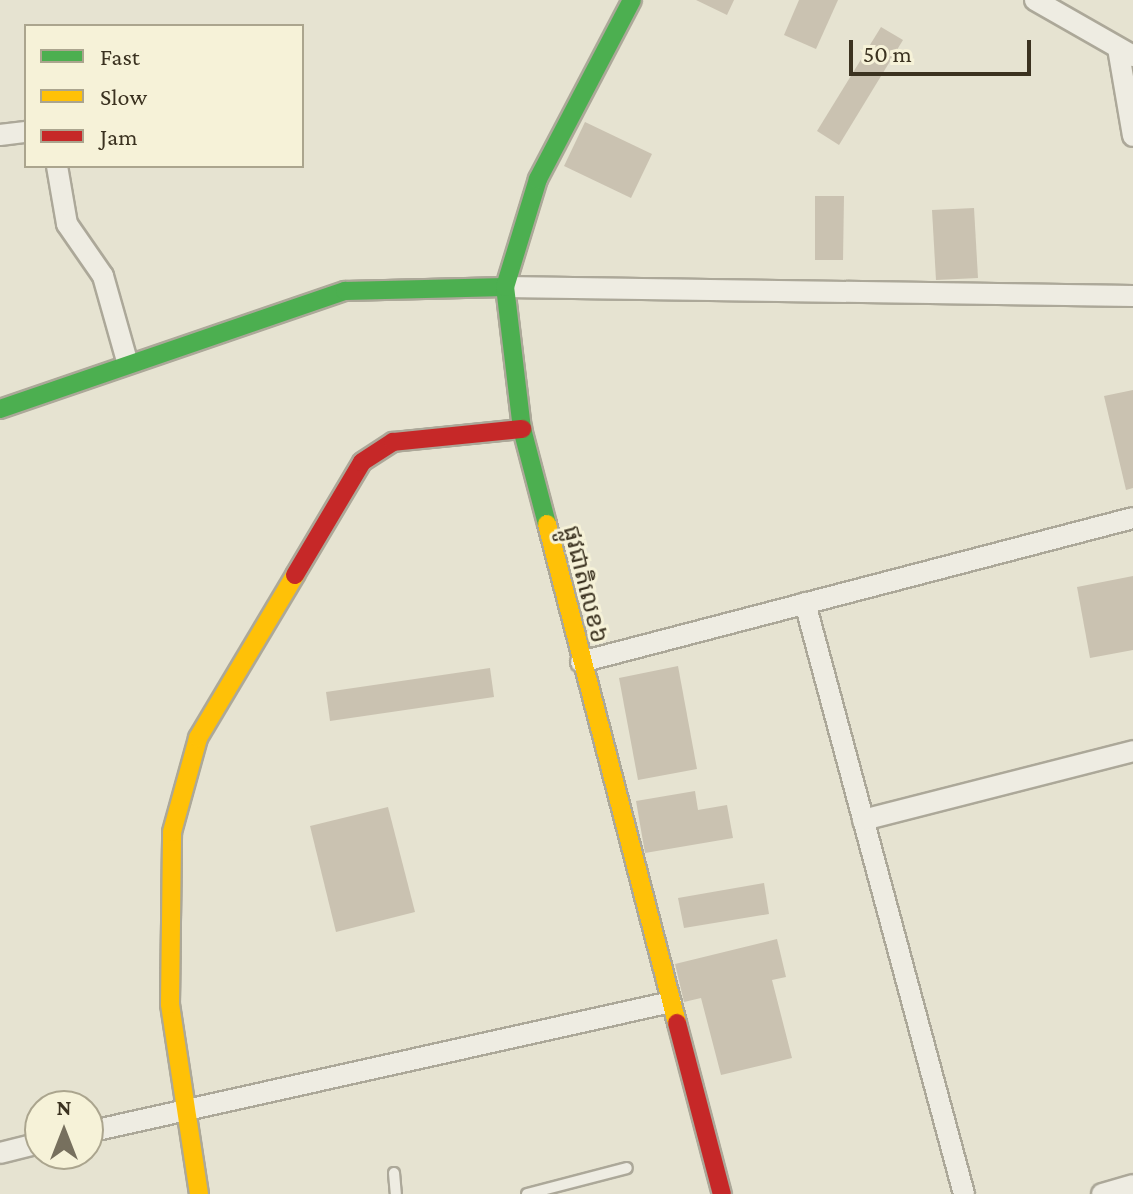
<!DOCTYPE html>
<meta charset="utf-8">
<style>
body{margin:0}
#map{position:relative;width:1133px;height:1194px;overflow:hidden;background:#e6e3d1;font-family:"Crimson Pro","Noto Sans Khmer",serif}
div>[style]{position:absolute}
.building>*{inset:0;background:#cac2b1}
.roads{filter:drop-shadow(2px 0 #aca899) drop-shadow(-2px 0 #aca899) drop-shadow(0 2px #aca899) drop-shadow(0 -2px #aca899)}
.lane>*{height:10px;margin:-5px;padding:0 5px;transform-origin:5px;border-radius:5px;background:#eeece2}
.street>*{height:20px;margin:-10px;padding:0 10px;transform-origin:10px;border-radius:10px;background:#eeece2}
.fast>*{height:18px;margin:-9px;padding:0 9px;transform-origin:9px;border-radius:9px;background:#4caf50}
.slow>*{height:18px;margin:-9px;padding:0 9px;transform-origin:9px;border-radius:9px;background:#ffc107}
.jam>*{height:18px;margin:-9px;padding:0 9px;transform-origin:9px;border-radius:9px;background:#c62828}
span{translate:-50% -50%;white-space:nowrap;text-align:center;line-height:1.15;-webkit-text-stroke:6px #f6f2d8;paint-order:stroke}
.street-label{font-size:24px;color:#3b3220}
.legend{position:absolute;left:24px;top:24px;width:280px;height:144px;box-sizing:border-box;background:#f6f2d8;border:2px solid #aba58e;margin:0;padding:10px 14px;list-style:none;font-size:24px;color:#3b3220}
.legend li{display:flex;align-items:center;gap:16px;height:40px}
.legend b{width:40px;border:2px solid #aba58e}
.north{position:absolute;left:24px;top:1090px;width:80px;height:80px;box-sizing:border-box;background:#f6f2d8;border:2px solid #aba58e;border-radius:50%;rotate:0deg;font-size:22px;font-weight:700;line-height:32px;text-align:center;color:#3b3220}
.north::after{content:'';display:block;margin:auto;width:28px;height:36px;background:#77705e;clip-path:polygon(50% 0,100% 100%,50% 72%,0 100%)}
.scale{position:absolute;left:849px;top:40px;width:182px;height:36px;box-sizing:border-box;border:4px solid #3b3220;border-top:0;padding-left:10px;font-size:24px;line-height:28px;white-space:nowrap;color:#3b3220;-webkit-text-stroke:6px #f6f2d8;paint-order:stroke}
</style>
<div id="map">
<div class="building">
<i style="clip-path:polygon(696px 0,734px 0,727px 15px)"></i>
<i style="clip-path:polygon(799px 0,838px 0,816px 49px,784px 35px)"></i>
<i style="clip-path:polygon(881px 27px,903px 40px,839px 145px,817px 131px)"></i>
<i style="clip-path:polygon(585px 122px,652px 154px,631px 198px,564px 166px)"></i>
<i style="clip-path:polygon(815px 196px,844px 196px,843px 260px,815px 260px)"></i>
<i style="clip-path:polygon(974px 208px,978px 278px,936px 280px,932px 210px)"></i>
<i style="clip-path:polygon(1133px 390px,1133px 488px,1126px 490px,1104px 396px)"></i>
<i style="clip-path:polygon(1133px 576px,1133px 650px,1090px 658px,1077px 587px)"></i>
<i style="clip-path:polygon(678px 666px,697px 769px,638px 780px,619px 678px)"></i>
<i style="clip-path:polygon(490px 668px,494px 697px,330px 721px,326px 692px)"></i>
<i style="clip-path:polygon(695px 791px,698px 810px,727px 805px,733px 838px,645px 853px,636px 801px)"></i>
<i style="clip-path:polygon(388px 807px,415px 912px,336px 932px,310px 826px)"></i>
<i style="clip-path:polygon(764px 883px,769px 914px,684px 928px,678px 898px)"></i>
<i style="clip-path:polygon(777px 939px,786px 977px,772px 980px,792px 1058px,721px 1075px,701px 998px,684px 1002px,675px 964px)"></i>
</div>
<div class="roads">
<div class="lane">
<i style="left:394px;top:1173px;width:21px;rotate:85deg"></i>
<i style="left:527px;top:1194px;width:103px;rotate:-14.6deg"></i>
</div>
<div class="street">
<i style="left:1035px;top:0;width:113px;rotate:29.7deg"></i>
<i style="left:1118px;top:48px;width:89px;rotate:80.3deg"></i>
<i style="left:0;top:135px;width:26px;rotate:-7deg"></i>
<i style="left:57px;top:166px;width:59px;rotate:80.2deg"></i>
<i style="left:67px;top:224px;width:63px;rotate:55.3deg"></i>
<i style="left:103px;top:276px;width:88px;rotate:74.2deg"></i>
<i style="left:505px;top:287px;width:628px;rotate:0.82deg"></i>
<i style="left:805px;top:603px;width:612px;rotate:74.94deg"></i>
<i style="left:581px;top:662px;width:570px;rotate:-14.62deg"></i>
<i style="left:863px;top:820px;width:279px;rotate:-14.3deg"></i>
<i style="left:88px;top:1132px;width:597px;rotate:-12.57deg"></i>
<i style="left:0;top:1153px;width:41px;rotate:-14deg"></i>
<i style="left:1102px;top:1194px;width:32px;rotate:-16deg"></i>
</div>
<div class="fast">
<i style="left:0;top:409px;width:365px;rotate:-18.9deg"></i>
<i style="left:345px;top:291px;width:160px;rotate:-1.4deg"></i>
<i style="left:547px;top:524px;width:98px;rotate:-104.7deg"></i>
<i style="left:522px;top:429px;width:143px;rotate:-96.8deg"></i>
<i style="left:505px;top:287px;width:113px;rotate:-73deg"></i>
<i style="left:538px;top:179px;width:202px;rotate:-62.3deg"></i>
</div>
<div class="slow">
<i style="left:547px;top:524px;width:516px;rotate:75.4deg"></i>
<i style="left:199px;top:1194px;width:192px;rotate:-98.7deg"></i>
<i style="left:170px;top:1004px;width:172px;rotate:-89.3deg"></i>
<i style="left:172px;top:832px;width:98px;rotate:-74.5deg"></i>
<i style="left:198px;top:738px;width:190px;rotate:-59.2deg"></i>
</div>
<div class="jam">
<i style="left:295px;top:575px;width:131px;rotate:-59.3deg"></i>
<i style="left:362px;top:462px;width:37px;rotate:-33deg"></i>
<i style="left:393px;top:442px;width:130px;rotate:-5.8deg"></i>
<i style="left:677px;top:1023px;width:177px;rotate:75.3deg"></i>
</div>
</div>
<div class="street-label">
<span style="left:586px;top:584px;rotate:76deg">ផ្លូវជាតិលេខ៦</span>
</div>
<ul class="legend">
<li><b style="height:10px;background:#4caf50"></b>Fast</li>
<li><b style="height:10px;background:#ffc107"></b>Slow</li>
<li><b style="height:10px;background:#c62828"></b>Jam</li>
</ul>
<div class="north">N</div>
<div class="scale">50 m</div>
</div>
